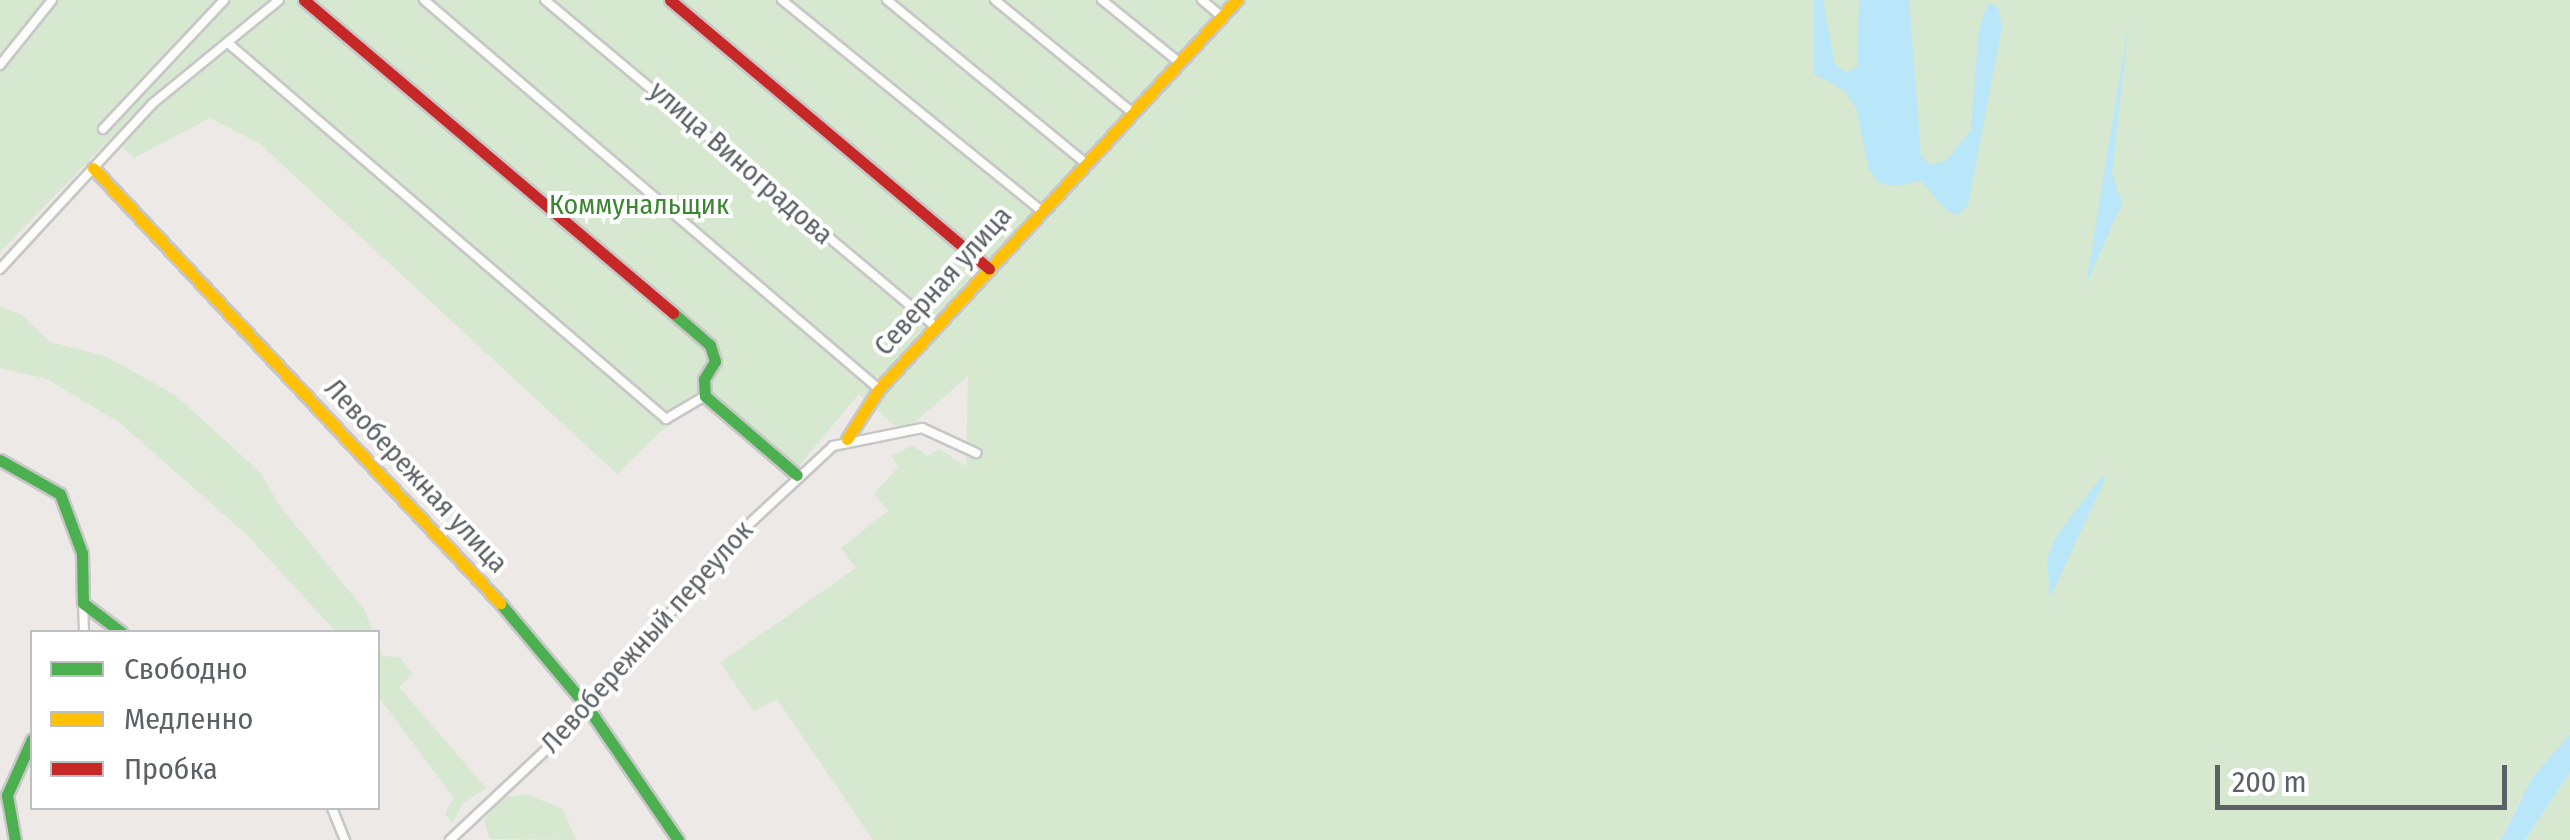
<!DOCTYPE html>
<meta charset="utf-8">
<style>
body{margin:0}
#map{position:relative;width:2570px;height:840px;overflow:hidden;background:#ece9e6;font-family:"Fira Sans Condensed",sans-serif}
div>[style]{position:absolute}
.green>*{inset:0;background:#d7e8d0}
.water>*{inset:0;background:#b9e6f8}
.roads{filter:drop-shadow(2px 0 #c7c7c7) drop-shadow(-2px 0 #c7c7c7) drop-shadow(0 2px #c7c7c7) drop-shadow(0 -2px #c7c7c7)}
.street>*{height:8px;margin:-4px;padding:0 4px;transform-origin:4px;border-radius:4px;background:#fcfcfb}
.fast>*{height:11px;margin:-5.5px;padding:0 5.5px;transform-origin:5.5px;border-radius:5.5px;background:#4caf50}
.slow>*{height:11px;margin:-5.5px;padding:0 5.5px;transform-origin:5.5px;border-radius:5.5px;background:#ffc107}
.jam>*{height:11px;margin:-5.5px;padding:0 5.5px;transform-origin:5.5px;border-radius:5.5px;background:#c62828}
span{translate:-50% -50%;white-space:nowrap;text-align:center;line-height:1.15;-webkit-text-stroke:8px #fff;paint-order:stroke}
.street-label{font-size:28px;color:#5b6165}
.park-label{font-size:28px;color:#3b8631}
.legend{position:absolute;left:30px;top:630px;width:350px;height:180px;box-sizing:border-box;background:#fff;border:2px solid #bdc0c1;margin:0;padding:12px 18px;list-style:none;font-size:30px;color:#5b6165}
.legend li{display:flex;align-items:center;gap:20px;height:50px}
.legend b{width:50px;border:2px solid #bdc0c1}
.scale{position:absolute;left:2215px;top:765px;width:292px;height:45px;box-sizing:border-box;border:5px solid #5b6165;border-top:0;padding-left:12px;font-size:30px;line-height:35px;white-space:nowrap;color:#5b6165;-webkit-text-stroke:8px #fff;paint-order:stroke}
</style>
<div id="map">
<div class="green">
<i style="clip-path:polygon(0 0,2570px 0,2570px 734px,2520px 800px,2501px 840px,873px 840px,777px 699px,754px 711px,720px 663px,856px 568px,841px 548px,888px 511px,874px 494px,898px 467px,891px 456px,913px 445px,927px 456px,939px 449px,966px 466px,968px 376px,913px 424px,896px 427px,859px 394px,797px 468px,714px 395px,660px 432px,617px 474px,259px 143px,210px 118px,134px 158px,112px 137px,0 252px)"></i>
<i style="clip-path:polygon(0 307px,21px 314px,50px 342px,105px 356px,175px 395px,261px 473px,279px 505px,364px 609px,373px 632px,336px 632px,247px 535px,120px 423px,47px 379px,0 368px)"></i>
<i style="clip-path:polygon(378px 643px,382px 656px,399px 657px,413px 674px,399px 687px,486px 788px,463px 803px,452px 824px,445px 813px,454px 798px,378px 696px)"></i>
<i style="clip-path:polygon(2570px 772px,2570px 840px,2525px 840px,2556px 787px)"></i>
<i style="clip-path:polygon(526px 794px,563px 809px,576px 840px,490px 839px,484px 821px,490px 811px,506px 797px)"></i>
</div>
<div class="water">
<i style="clip-path:polygon(1814px 0,1823px 0,1835px 65px,1846px 72px,1857px 67px,1859px 0,1909px 0,1921px 155px,1930px 165px,1946px 161px,1971px 130px,1979px 28px,1988px 4px,1998px 6px,2002px 27px,1968px 205px,1958px 215px,1946px 210px,1921px 181px,1894px 186px,1879px 183px,1869px 170px,1856px 108px,1844px 90px,1814px 74px)"></i>
<i style="clip-path:polygon(2129px 21px,2112px 173px,2122px 203px,2086px 285px)"></i>
<i style="clip-path:polygon(2102px 476px,2105px 479px,2050px 598px,2047px 558px,2057px 535px)"></i>
<i style="clip-path:polygon(2570px 734px,2570px 772px,2525px 840px,2501px 840px,2532px 778px)"></i>
</div>
<div class="roads">
<div class="street">
<i style="left:424px;top:0;width:599px;rotate:40.53deg"></i>
<i style="left:545px;top:0;width:510px;rotate:39.91deg"></i>
<i style="left:782px;top:0;width:333px;rotate:39.1deg"></i>
<i style="left:887px;top:0;width:255px;rotate:39.4deg"></i>
<i style="left:995px;top:0;width:177px;rotate:39.3deg"></i>
<i style="left:1102px;top:0;width:100px;rotate:38.9deg"></i>
<i style="left:1202px;top:0;width:26px;rotate:40deg"></i>
<i style="left:228px;top:43px;width:577px;rotate:40.64deg"></i>
<i style="left:666px;top:419px;width:45px;rotate:-30.5deg"></i>
<i style="left:0;top:65px;width:83px;rotate:-51.3deg"></i>
<i style="left:103px;top:129px;width:177px;rotate:-46.8deg"></i>
<i style="left:0;top:269px;width:224px;rotate:-47.3deg"></i>
<i style="left:152px;top:104px;width:164px;rotate:-39.3deg"></i>
<i style="left:83px;top:603px;width:29px;rotate:88deg"></i>
<i style="left:332px;top:808px;width:35px;rotate:68deg"></i>
<i style="left:450px;top:840px;width:156px;rotate:-43.2deg"></i>
<i style="left:564px;top:733px;width:276px;rotate:-48.5deg"></i>
<i style="left:747px;top:526px;width:117px;rotate:-42.9deg"></i>
<i style="left:833px;top:446px;width:91px;rotate:-11.4deg"></i>
<i style="left:922px;top:428px;width:60px;rotate:24.8deg"></i>
</div>
<div class="fast">
<i style="left:673px;top:313px;width:49px;rotate:40.9deg"></i>
<i style="left:710px;top:345px;width:17px;rotate:73deg"></i>
<i style="left:715px;top:361px;width:21px;rotate:121deg"></i>
<i style="left:704px;top:379px;width:17px;rotate:87deg"></i>
<i style="left:705px;top:396px;width:121px;rotate:40.7deg"></i>
<i style="left:0;top:460px;width:69px;rotate:29.5deg"></i>
<i style="left:60px;top:494px;width:63px;rotate:69.6deg"></i>
<i style="left:82px;top:553px;width:50px;rotate:88.9deg"></i>
<i style="left:83px;top:603px;width:48px;rotate:37.3deg"></i>
<i style="left:500px;top:603px;width:137px;rotate:50deg"></i>
<i style="left:588px;top:708px;width:160px;rotate:55.7deg"></i>
<i style="left:15px;top:840px;width:46px;rotate:-100.1deg"></i>
<i style="left:7px;top:795px;width:61px;rotate:-65.9deg"></i>
</div>
<div class="slow">
<i style="left:93px;top:168px;width:596px;rotate:46.9deg"></i>
<i style="left:847px;top:439px;width:59px;rotate:-57.4deg"></i>
<i style="left:879px;top:389px;width:529px;rotate:-47.38deg"></i>
</div>
<div class="jam">
<i style="left:304px;top:0;width:484px;rotate:40.3deg"></i>
<i style="left:670px;top:0;width:417px;rotate:40.1deg"></i>
</div>
</div>
<div class="street-label">
<span style="left:741px;top:163px;rotate:41deg">улица Виноградова</span>
<span style="left:943px;top:281px;rotate:-48deg">Северная улица</span>
<span style="left:416px;top:476px;rotate:47deg">Левобережная улица</span>
<span style="left:647px;top:637px;rotate:-48deg">Левобережный переулок</span>
</div>
<div class="park-label">
<span style="left:639px;top:205px">Коммунальщик</span>
</div>
<ul class="legend">
<li><b style="height:12px;background:#4caf50"></b>Свободно</li>
<li><b style="height:12px;background:#ffc107"></b>Медленно</li>
<li><b style="height:12px;background:#c62828"></b>Пробка</li>
</ul>
<div class="scale">200 m</div>
</div>
